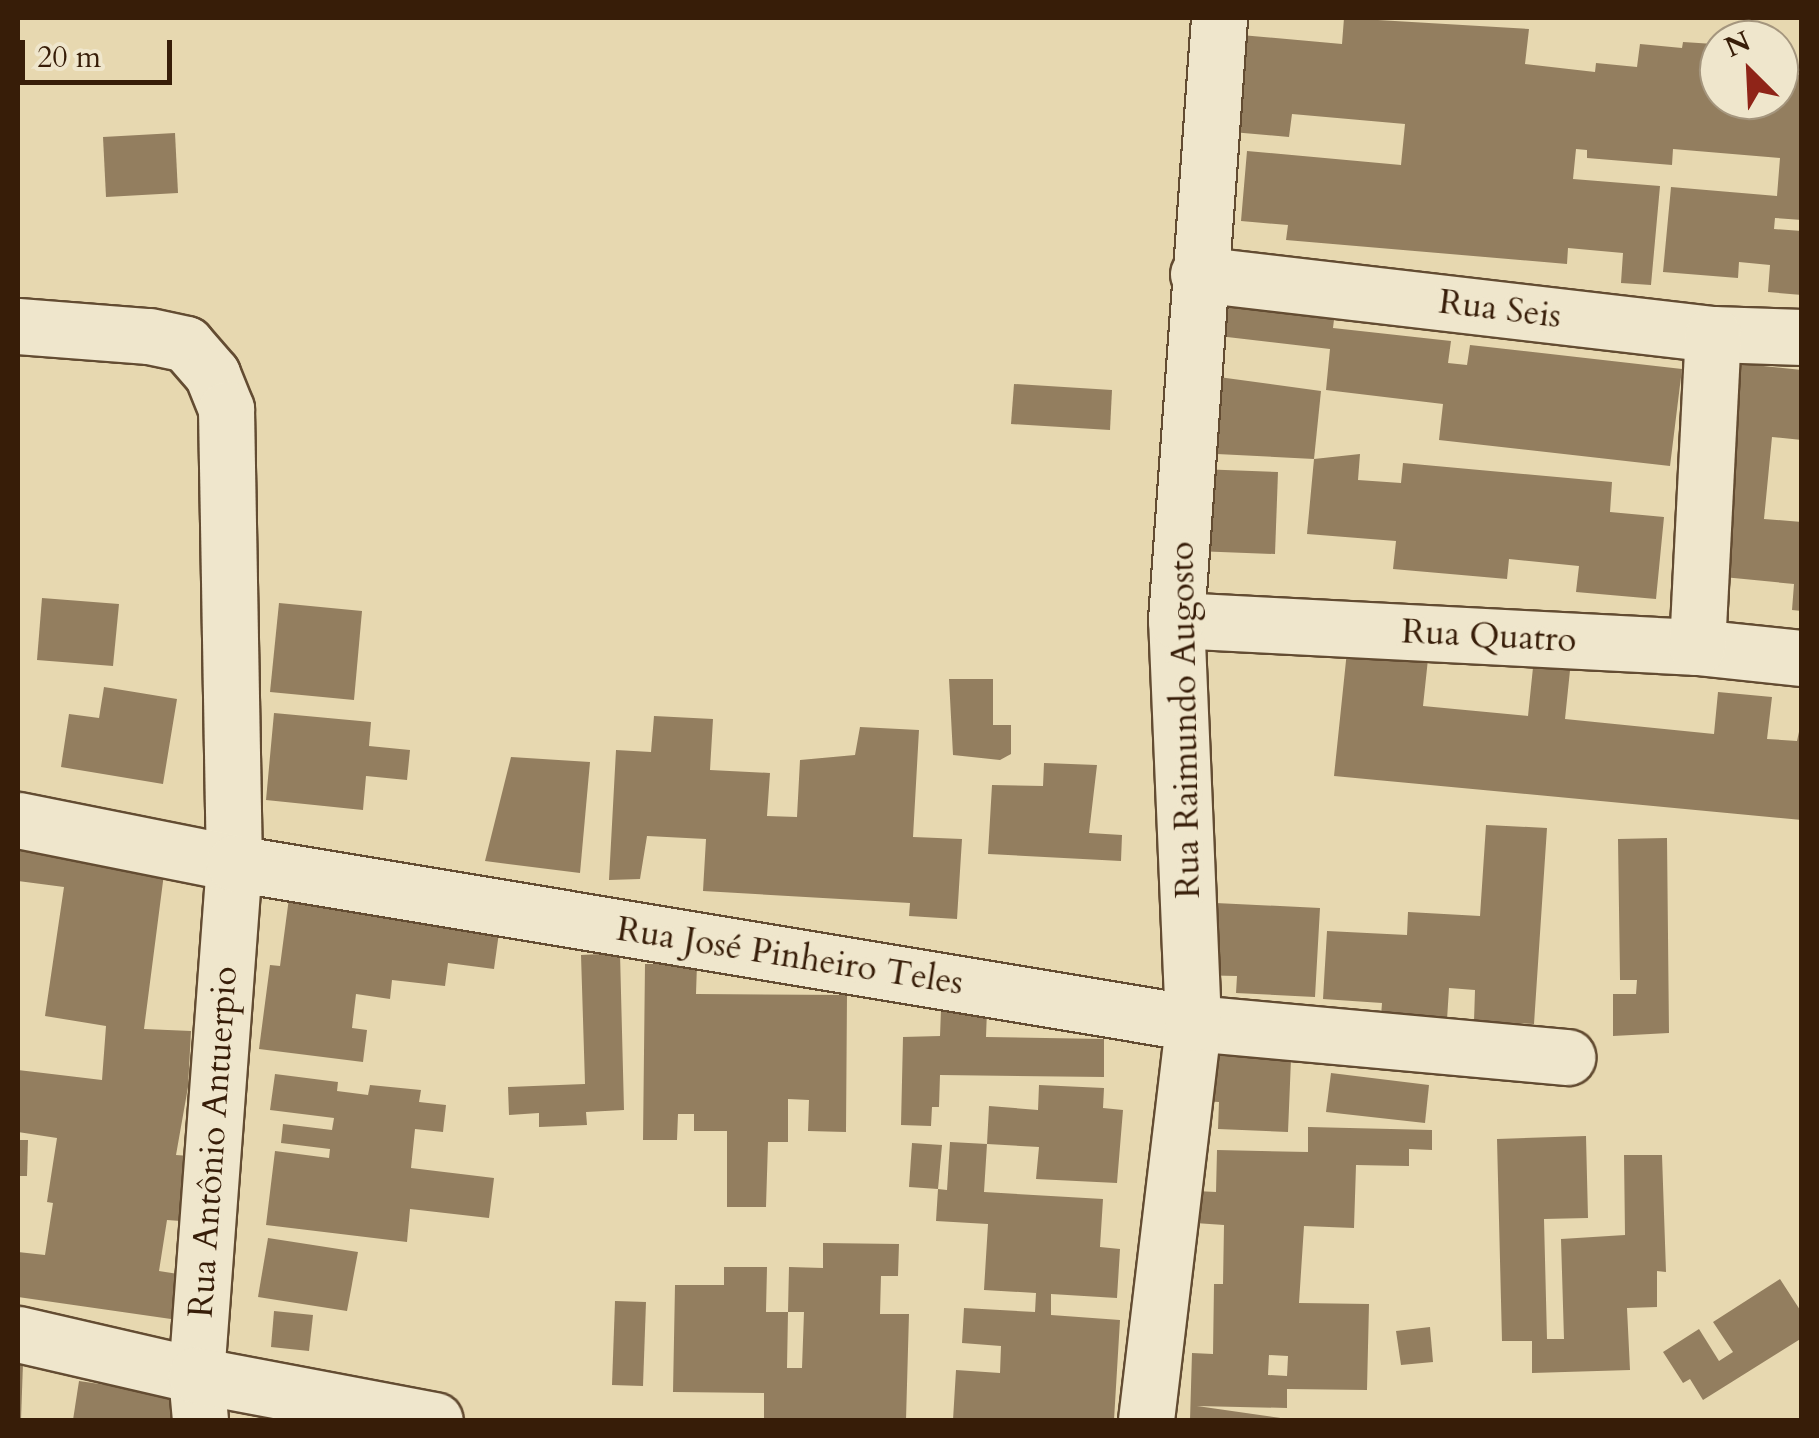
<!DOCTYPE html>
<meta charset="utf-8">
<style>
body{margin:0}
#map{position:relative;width:1819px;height:1438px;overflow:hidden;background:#e7d8b0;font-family:Cardo,serif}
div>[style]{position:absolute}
.building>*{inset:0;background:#937e5f}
.roads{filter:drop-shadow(2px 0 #634c32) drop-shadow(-2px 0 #634c32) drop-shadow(0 2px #634c32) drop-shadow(0 -2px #634c32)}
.minor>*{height:55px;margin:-27.5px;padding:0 27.5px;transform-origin:27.5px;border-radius:27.5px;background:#efe6cc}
span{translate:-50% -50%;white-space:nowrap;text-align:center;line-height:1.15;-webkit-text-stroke:10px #efe6cc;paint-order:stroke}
.street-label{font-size:35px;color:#371d08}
.frame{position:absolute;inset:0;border:20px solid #371d08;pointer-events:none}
.north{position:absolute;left:1699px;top:20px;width:100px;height:100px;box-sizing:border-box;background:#efe6cc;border:2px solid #a5967e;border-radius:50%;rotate:336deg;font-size:28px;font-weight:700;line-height:40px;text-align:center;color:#371d08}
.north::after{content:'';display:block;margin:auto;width:35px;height:45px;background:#8f2418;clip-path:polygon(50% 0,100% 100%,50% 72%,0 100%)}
.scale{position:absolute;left:20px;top:40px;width:152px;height:45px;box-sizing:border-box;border:5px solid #371d08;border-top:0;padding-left:12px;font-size:30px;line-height:35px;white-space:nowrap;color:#371d08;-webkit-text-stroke:8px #efe6cc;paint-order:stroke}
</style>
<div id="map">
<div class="building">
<i style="clip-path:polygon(1344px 18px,1529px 29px,1525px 64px,1595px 72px,1596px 63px,1637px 67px,1640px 44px,1682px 48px,1683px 42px,1714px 44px,1712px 67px,1719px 68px,1719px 100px,1779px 100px,1779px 73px,1802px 75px,1802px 220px,1775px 218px,1774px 229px,1802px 231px,1802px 295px,1768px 292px,1770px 265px,1739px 262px,1738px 278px,1663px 272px,1671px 187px,1777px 196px,1780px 158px,1673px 149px,1672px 165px,1587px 158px,1587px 150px,1576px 149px,1573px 179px,1660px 186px,1651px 285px,1621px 283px,1623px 253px,1568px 248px,1567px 264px,1286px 240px,1288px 225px,1241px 221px,1247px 151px,1401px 165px,1405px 124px,1292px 114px,1289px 137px,1232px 132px,1241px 35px,1342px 44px)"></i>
<i style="clip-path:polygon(175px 133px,178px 193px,106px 197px,103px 137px)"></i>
<i style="clip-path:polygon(1216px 289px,1336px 303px,1333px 328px,1451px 341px,1448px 363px,1467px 365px,1470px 345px,1682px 369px,1670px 466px,1439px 440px,1443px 404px,1326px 390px,1330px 349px,1210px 335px)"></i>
<i style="clip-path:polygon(1735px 363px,1802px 370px,1802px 440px,1772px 437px,1764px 519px,1802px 522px,1802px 611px,1792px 610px,1794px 584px,1713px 576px)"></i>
<i style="clip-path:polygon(1204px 375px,1321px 391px,1314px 459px,1197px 453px)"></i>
<i style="clip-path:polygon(1014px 384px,1112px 390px,1110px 430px,1011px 424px)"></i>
<i style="clip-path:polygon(1360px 454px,1358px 480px,1401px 483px,1403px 463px,1612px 482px,1610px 512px,1664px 517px,1656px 599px,1576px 592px,1579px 566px,1509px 559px,1507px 579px,1393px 569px,1396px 541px,1307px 534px,1314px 459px)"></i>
<i style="clip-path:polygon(1198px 469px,1278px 472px,1275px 554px,1195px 551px)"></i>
<i style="clip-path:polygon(42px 598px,119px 604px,113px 666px,37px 660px)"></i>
<i style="clip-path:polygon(279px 603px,362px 611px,354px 700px,270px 692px)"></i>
<i style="clip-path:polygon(1535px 648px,1572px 651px,1565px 719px,1714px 734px,1718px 692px,1772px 697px,1767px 739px,1797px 741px,1802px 718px,1802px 820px,1334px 776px,1347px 651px,1428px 659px,1423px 706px,1528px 716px)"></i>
<i style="clip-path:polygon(949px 679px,993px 679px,993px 725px,1011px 725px,1011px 754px,1000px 760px,953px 755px)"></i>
<i style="clip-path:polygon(104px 687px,177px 699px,163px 784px,61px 767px,69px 714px,99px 718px)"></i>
<i style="clip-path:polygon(274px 713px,371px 722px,369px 746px,410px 750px,407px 780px,366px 776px,363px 810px,266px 800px)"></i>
<i style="clip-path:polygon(654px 716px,713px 719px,710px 770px,770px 773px,767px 816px,797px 817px,800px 760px,855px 755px,860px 727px,919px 730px,913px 837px,962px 839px,957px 919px,909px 916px,910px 903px,703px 891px,706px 839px,647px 836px,640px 879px,609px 880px,616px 750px,651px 752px)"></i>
<i style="clip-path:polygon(511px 757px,590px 762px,580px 873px,485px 861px)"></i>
<i style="clip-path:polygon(1044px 763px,1097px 765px,1089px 833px,1122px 835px,1121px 861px,988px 854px,992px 785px,1043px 786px)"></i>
<i style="clip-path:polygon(1486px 825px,1547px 828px,1534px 1024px,1474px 1021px,1475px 990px,1449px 988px,1447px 1020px,1381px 1016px,1382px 1003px,1323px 999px,1327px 931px,1407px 935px,1408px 912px,1480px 916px)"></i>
<i style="clip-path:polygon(1667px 838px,1669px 1033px,1613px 1036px,1613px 994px,1636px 994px,1637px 980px,1620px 980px,1618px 839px)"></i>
<i style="clip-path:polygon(18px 844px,165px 866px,144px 1029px,191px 1031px,188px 1087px,176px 1155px,190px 1156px,181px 1221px,167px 1220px,159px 1271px,178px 1274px,171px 1319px,18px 1297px,18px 1252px,45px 1255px,53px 1203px,47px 1202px,57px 1138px,18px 1132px,18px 1070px,102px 1080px,106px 1026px,45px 1016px,64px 887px,18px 881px)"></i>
<i style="clip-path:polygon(289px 898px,500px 925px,494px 969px,448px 963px,445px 986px,392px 980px,390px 999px,356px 994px,352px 1028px,367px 1030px,363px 1062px,259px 1049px,270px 965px,280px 966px)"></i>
<i style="clip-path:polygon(1195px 902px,1320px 908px,1315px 997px,1236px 993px,1237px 976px,1191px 975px)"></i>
<i style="clip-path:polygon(620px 953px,624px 1110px,586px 1112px,587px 1125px,539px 1127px,539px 1113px,509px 1115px,508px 1087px,585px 1084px,581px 955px)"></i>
<i style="clip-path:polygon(645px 964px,697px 964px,696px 994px,847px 995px,846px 1132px,808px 1131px,809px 1100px,788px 1099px,788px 1142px,768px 1142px,766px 1207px,727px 1207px,727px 1131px,694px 1131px,694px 1114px,678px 1114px,677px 1140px,643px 1140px)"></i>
<i style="clip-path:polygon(941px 1010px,987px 1010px,986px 1037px,1104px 1039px,1104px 1077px,940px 1075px,939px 1107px,932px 1107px,931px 1126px,901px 1125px,903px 1037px,940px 1036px)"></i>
<i style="clip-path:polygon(1202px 1055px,1291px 1059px,1288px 1132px,1218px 1129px,1219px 1102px,1200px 1101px)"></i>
<i style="clip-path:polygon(1331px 1073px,1429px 1085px,1425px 1123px,1326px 1112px)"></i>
<i style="clip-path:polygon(275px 1074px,338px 1082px,337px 1091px,368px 1095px,370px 1085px,421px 1090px,419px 1102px,446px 1105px,443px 1132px,415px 1129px,411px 1168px,494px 1178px,489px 1218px,410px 1209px,407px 1242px,266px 1225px,275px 1151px,329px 1158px,330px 1149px,281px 1143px,283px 1124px,332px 1130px,334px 1118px,270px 1110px)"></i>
<i style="clip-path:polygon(1039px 1085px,1104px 1088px,1103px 1108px,1123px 1110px,1117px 1183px,1036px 1179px,1039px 1147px,987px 1144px,989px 1106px,1038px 1110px)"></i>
<i style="clip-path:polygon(evenodd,1308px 1127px,1432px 1130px,1432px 1150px,1409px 1149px,1409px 1166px,1356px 1165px,1354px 1228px,1304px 1226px,1299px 1303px,1369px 1304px,1367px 1390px,1287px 1389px,1287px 1408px,1197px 1406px,1295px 1420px,1190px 1420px,1192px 1353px,1213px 1354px,1214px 1284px,1223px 1284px,1224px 1225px,1195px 1223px,1196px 1191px,1216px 1192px,1217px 1150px,1308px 1152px,1308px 1127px,1269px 1355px,1288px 1356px,1287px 1376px,1268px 1375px,1269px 1355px)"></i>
<i style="clip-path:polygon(1586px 1136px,1588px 1218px,1544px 1219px,1547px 1339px,1564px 1339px,1561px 1239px,1625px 1235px,1624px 1155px,1662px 1155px,1666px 1272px,1657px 1271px,1657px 1307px,1627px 1308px,1630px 1370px,1532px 1373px,1532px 1341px,1502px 1341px,1497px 1139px)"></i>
<i style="clip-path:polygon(18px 1140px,28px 1140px,27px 1176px,18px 1176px)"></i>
<i style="clip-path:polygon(950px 1142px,987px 1144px,984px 1192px,1103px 1199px,1100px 1247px,1120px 1249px,1117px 1298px,1051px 1294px,1051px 1315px,1120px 1320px,1114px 1420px,953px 1420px,956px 1370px,1000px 1373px,1001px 1346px,962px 1343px,964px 1308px,1035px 1312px,1036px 1293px,984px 1290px,988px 1224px,936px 1221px,938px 1189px,947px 1190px)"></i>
<i style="clip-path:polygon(912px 1143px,942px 1145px,938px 1189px,909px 1187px)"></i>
<i style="clip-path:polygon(268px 1238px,358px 1252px,347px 1311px,258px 1297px)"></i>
<i style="clip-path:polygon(evenodd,823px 1243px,899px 1244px,898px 1276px,881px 1276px,880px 1314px,909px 1314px,906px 1420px,764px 1420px,764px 1393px,673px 1392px,675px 1285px,724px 1285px,724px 1267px,767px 1267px,766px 1312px,788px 1312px,789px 1267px,823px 1268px,823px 1243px,788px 1312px,804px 1312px,802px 1368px,787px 1368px,788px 1312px)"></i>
<i style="clip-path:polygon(1780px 1279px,1802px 1313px,1802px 1338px,1703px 1400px,1690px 1379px,1683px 1383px,1663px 1352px,1699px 1329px,1719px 1361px,1733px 1352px,1713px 1322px)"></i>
<i style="clip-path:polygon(615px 1301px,646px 1302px,643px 1386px,612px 1385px)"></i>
<i style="clip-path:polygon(274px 1311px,313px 1315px,309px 1351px,271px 1347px)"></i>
<i style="clip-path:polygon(1430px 1327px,1433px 1362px,1401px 1365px,1396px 1331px)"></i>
<i style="clip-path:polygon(18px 1363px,23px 1363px,21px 1420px,18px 1420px)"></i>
<i style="clip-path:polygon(79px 1381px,188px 1397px,184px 1420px,73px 1420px)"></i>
</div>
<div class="roads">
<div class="minor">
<i style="left:1198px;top:274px;width:518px;rotate:6.65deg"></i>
<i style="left:1713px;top:334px;width:89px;rotate:1.9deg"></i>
<i style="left:18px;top:326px;width:131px;rotate:4.4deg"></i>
<i style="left:149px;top:336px;width:38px;rotate:12deg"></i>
<i style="left:186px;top:344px;width:40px;rotate:49deg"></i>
<i style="left:212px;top:374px;width:38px;rotate:68deg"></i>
<i style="left:226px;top:409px;width:454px;rotate:89deg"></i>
<i style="left:234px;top:863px;width:513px;rotate:94.24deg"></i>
<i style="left:196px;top:1375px;width:45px;rotate:84.9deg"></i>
<i style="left:1176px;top:620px;width:522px;rotate:2.97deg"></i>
<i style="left:1697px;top:647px;width:106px;rotate:6deg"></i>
<i style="left:1697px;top:647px;width:313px;rotate:-87.1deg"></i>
<i style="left:18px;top:820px;width:220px;rotate:11.3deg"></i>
<i style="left:234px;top:863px;width:972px;rotate:9.47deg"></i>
<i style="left:1193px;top:1023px;width:376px;rotate:5.2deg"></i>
<i style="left:18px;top:1334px;width:183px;rotate:13deg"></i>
<i style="left:196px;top:1375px;width:243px;rotate:10.7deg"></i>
<i style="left:1146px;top:1420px;width:400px;rotate:-83.2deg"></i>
<i style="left:1193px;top:1023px;width:403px;rotate:-92.4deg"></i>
<i style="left:1176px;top:620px;width:604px;rotate:-85.91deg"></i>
</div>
</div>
<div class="street-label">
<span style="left:1500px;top:309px;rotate:7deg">Rua Seis</span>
<span style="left:1489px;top:636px;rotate:3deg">Rua Quatro</span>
<span style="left:1185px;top:720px;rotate:-91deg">Rua Raimundo Augosto</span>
<span style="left:790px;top:956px;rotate:9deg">Rua José Pinheiro Teles</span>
<span style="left:213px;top:1142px;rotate:-86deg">Rua Antônio Antuerpio</span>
</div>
<div class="frame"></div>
<div class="north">N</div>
<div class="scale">20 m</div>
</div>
